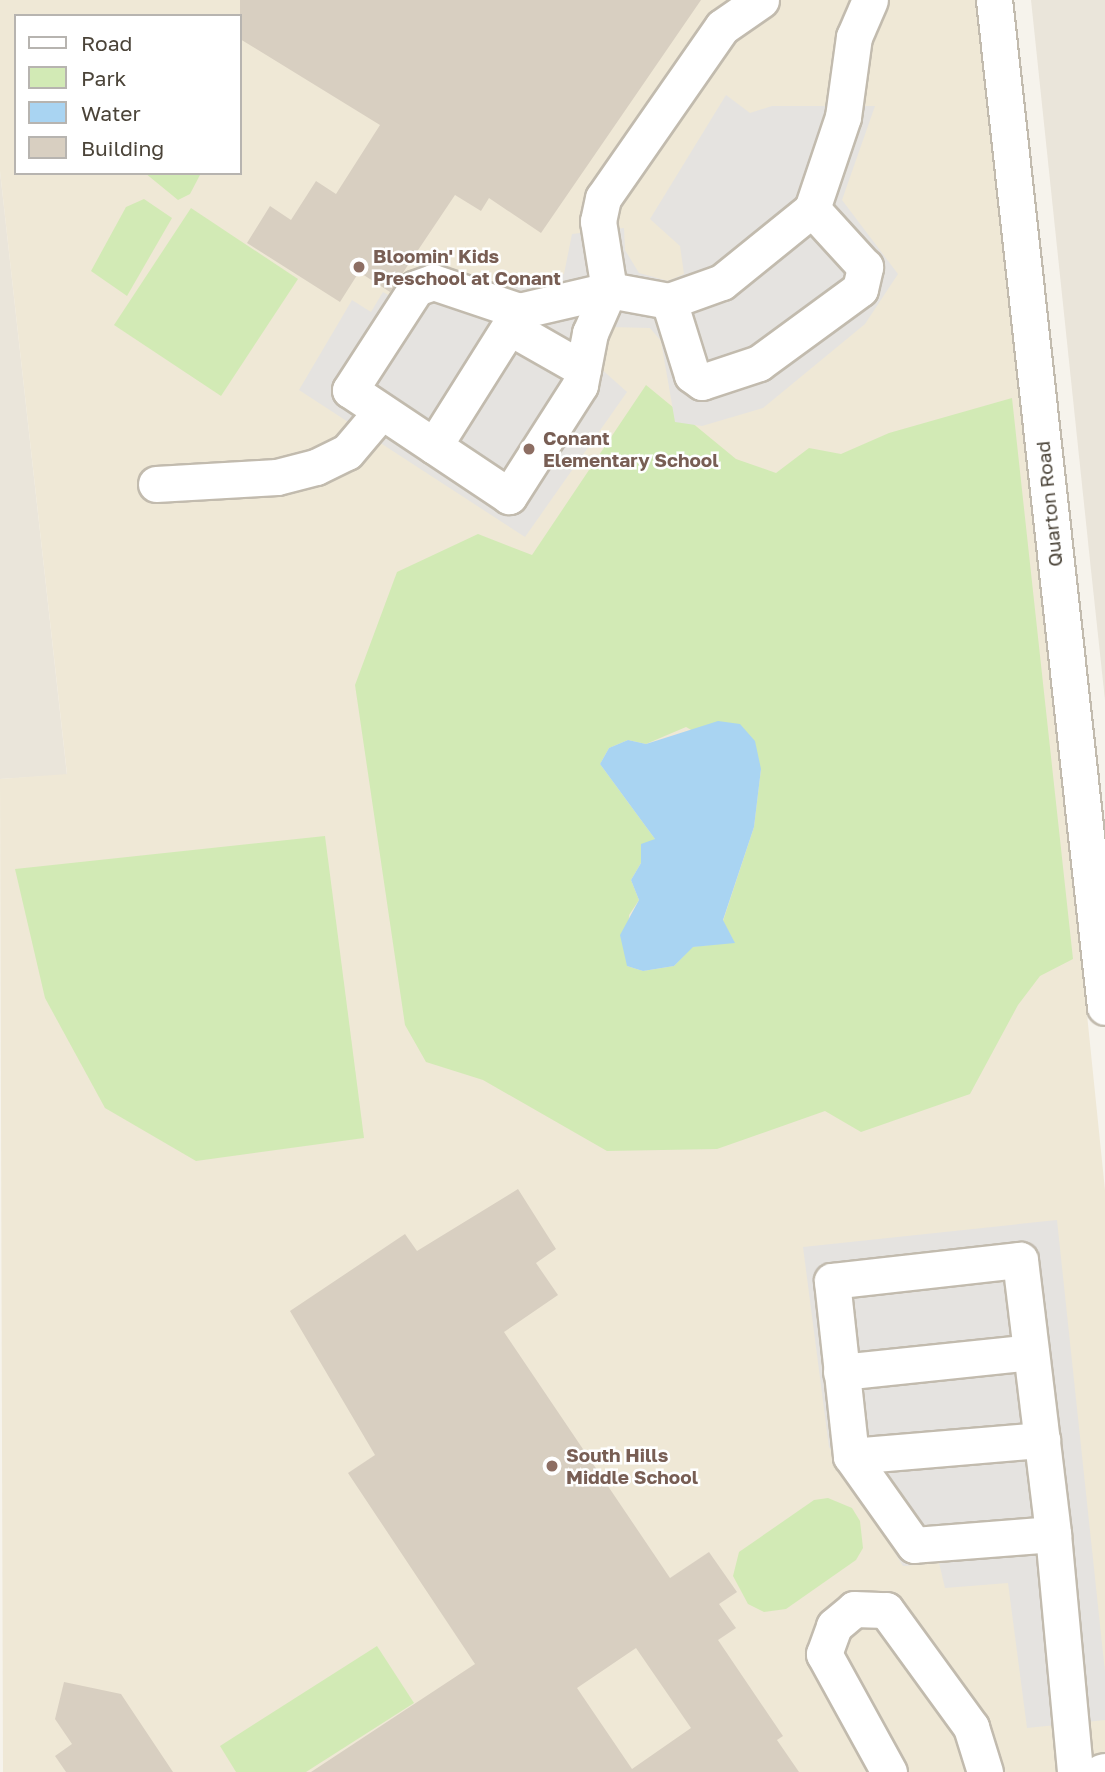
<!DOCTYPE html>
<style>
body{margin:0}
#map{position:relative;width:1105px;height:1772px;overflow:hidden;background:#f6f3ec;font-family:"Golos Text",sans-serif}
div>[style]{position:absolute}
.residential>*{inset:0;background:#eae5da}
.education>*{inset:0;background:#efe8d6}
.green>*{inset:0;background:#d2eab5}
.parking>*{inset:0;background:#e5e3e0}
.water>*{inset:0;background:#a9d4f2}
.building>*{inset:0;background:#d8cfc1}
.roads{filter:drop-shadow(2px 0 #c2bbae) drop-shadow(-2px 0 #c2bbae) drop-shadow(0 2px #c2bbae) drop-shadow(0 -2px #c2bbae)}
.minor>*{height:35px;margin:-17.5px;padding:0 17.5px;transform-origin:17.5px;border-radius:17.5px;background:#fff}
.dots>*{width:19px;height:19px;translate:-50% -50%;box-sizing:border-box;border:4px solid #fff;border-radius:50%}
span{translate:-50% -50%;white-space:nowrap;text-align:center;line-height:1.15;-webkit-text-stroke:5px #fff;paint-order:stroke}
.education-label{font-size:19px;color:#785e54;font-weight:700}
.left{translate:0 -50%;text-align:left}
.street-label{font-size:19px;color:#4b4439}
.legend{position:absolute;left:14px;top:14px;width:228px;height:161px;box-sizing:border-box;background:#fff;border:2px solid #b7b4b0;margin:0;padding:9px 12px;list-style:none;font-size:21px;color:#4b4439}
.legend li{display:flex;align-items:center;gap:14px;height:35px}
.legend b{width:35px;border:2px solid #b7b4b0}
</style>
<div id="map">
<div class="residential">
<i style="clip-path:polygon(1031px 0,1105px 0,1105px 700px,1091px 570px)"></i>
<i style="clip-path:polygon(0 171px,67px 775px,0 779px)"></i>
</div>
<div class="education">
<i style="clip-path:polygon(evenodd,0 0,983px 0,1105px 1190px,1105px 1772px,3px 1772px,0 779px,67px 774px,0 171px,0 0,16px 16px,240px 16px,240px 173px,16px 173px,16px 16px)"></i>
</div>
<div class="green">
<i style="clip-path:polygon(145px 173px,201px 173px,190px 194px,178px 200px)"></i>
<i style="clip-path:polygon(144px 199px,172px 218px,127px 296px,91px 271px,126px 207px)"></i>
<i style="clip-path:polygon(191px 208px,298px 279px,221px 396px,114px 325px)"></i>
<i style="clip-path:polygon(evenodd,646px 385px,736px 459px,776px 473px,809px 448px,841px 454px,889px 433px,1012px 398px,1073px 959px,1040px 976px,1018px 1005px,970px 1094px,861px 1132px,825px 1111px,717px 1149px,607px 1151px,483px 1080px,426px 1062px,405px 1025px,355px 685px,397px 572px,478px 534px,532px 555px,646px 385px,686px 727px,761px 769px,754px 827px,723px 921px,734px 942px,692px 947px,674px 966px,643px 971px,627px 966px,629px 915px,639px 900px,631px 880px,655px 839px,600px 764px,609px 748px,628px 740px,646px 744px,686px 727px)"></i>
<i style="clip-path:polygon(325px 836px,364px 1138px,196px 1161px,105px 1108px,45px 998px,15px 869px)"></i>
<i style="clip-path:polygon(828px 1498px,852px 1508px,860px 1521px,863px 1548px,856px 1560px,786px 1609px,764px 1612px,748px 1604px,733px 1576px,739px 1552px,814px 1500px)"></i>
<i style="clip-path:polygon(377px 1646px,414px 1703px,306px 1772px,236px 1772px,220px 1746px)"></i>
</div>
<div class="parking">
<i style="clip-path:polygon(726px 95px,750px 113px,772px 106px,875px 106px,842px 200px,898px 274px,865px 324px,763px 408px,702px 426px,675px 422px,661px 341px,650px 328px,609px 327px,598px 366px,627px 392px,525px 537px,299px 390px,289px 384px,299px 390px,352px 300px,371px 312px,383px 292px,397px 300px,426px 255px,470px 278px,510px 287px,564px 274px,572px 234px,624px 228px,625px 250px,639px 273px,668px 281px,684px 274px,680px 246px,650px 219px)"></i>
<i style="clip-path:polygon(1057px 1220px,1105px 1672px,1105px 1720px,1027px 1728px,1008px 1583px,945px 1588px,939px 1563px,903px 1566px,829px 1447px,803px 1247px)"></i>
</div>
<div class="water">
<i style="clip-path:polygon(718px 721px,740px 724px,755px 741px,761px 769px,754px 827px,723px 920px,735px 943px,693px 947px,674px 966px,643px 971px,627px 966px,620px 935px,639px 900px,631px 880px,641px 863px,641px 844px,655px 839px,600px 764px,609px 748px,628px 740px,646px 744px)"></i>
</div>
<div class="building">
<i style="clip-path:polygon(240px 0,701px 0,541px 233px,489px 198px,481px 211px,455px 195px,390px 292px,359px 272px,340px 302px,247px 243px,270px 206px,291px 220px,316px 181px,336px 194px,380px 125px,240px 39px)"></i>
<i style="clip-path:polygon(evenodd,518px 1189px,556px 1249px,536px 1263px,558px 1295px,504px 1332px,670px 1578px,709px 1552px,737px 1592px,719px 1604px,736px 1628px,718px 1640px,783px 1736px,777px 1740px,799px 1772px,311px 1772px,475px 1664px,348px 1473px,375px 1455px,290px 1311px,405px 1234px,417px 1251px,518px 1189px,636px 1648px,691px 1728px,632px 1769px,577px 1688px,636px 1648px)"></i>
<i style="clip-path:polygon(64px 1682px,121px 1694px,173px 1772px,66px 1772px,55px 1756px,72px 1744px,55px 1719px)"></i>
</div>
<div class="roads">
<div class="minor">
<i style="left:761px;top:0;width:47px;rotate:145.3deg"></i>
<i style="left:722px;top:27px;width:208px;rotate:124.8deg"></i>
<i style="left:603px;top:198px;width:24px;rotate:102deg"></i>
<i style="left:598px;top:221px;width:70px;rotate:80.9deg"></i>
<i style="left:609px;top:290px;width:61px;rotate:10.4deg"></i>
<i style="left:669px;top:301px;width:56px;rotate:-19.7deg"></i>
<i style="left:722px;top:282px;width:116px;rotate:-39deg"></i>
<i style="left:812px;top:209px;width:97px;rotate:-71.4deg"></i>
<i style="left:843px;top:117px;width:81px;rotate:-82.2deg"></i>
<i style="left:854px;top:37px;width:40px;rotate:-66.6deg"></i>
<i style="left:994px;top:0;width:1013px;rotate:83.71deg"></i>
<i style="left:433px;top:282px;width:91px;rotate:18.6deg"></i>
<i style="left:519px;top:311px;width:92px;rotate:-13.1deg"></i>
<i style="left:609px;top:290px;width:47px;rotate:113.8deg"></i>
<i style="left:590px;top:333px;width:53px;rotate:100.9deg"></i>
<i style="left:580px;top:385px;width:132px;rotate:122.6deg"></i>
<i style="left:509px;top:496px;width:191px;rotate:-146.3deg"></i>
<i style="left:350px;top:390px;width:121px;rotate:-57.1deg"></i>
<i style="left:416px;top:288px;width:18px;rotate:-19deg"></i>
<i style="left:669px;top:301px;width:77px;rotate:72.7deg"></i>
<i style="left:692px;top:375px;width:12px;rotate:35deg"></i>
<i style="left:702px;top:382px;width:60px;rotate:-18.4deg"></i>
<i style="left:759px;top:363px;width:125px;rotate:-36.2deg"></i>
<i style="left:860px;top:289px;width:23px;rotate:-77deg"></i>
<i style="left:865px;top:267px;width:79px;rotate:-132.4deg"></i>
<i style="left:511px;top:328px;width:83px;rotate:29.7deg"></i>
<i style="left:434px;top:446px;width:160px;rotate:-57.8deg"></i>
<i style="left:156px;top:484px;width:121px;rotate:-3.3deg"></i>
<i style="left:277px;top:477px;width:40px;rotate:-14.4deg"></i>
<i style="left:316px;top:467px;width:34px;rotate:-26deg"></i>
<i style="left:347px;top:452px;width:51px;rotate:-49.8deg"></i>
<i style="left:841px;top:1372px;width:191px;rotate:-6deg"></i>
<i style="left:851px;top:1456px;width:192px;rotate:-4.8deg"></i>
<i style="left:1053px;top:1534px;width:139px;rotate:175.5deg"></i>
<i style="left:914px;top:1545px;width:109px;rotate:-125.3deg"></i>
<i style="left:851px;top:1456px;width:176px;rotate:-96.2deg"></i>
<i style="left:832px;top:1281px;width:189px;rotate:-6.4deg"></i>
<i style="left:1020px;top:1260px;width:276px;rotate:83.1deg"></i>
<i style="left:1053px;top:1534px;width:239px;rotate:84.7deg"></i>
<i style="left:889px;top:1772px;width:135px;rotate:-118.8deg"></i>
<i style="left:824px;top:1654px;width:30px;rotate:-70deg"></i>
<i style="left:834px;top:1626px;width:26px;rotate:-40deg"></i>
<i style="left:854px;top:1609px;width:32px;rotate:2deg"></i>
<i style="left:886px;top:1610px;width:145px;rotate:54deg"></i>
<i style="left:971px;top:1727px;width:47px;rotate:72.7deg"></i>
<i style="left:1101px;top:1772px;width:4px;rotate:-14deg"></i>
</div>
</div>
<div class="dots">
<i style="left:359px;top:267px;background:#8d6e63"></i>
<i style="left:529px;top:449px;background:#8d6e63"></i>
<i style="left:552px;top:1466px;background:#8d6e63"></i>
</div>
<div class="education-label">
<span class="left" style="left:373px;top:267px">Bloomin' Kids<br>Preschool at Conant</span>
<span class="left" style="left:543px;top:449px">Conant<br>Elementary School</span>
<span class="left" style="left:566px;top:1466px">South Hills<br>Middle School</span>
</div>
<div class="street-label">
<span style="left:1049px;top:504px;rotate:-96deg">Quarton Road</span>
</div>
<ul class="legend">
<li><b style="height:9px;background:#fff"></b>Road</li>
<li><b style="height:19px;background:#d2eab5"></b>Park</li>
<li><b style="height:19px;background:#a9d4f2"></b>Water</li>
<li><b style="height:19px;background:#d8cfc1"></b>Building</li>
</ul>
</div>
